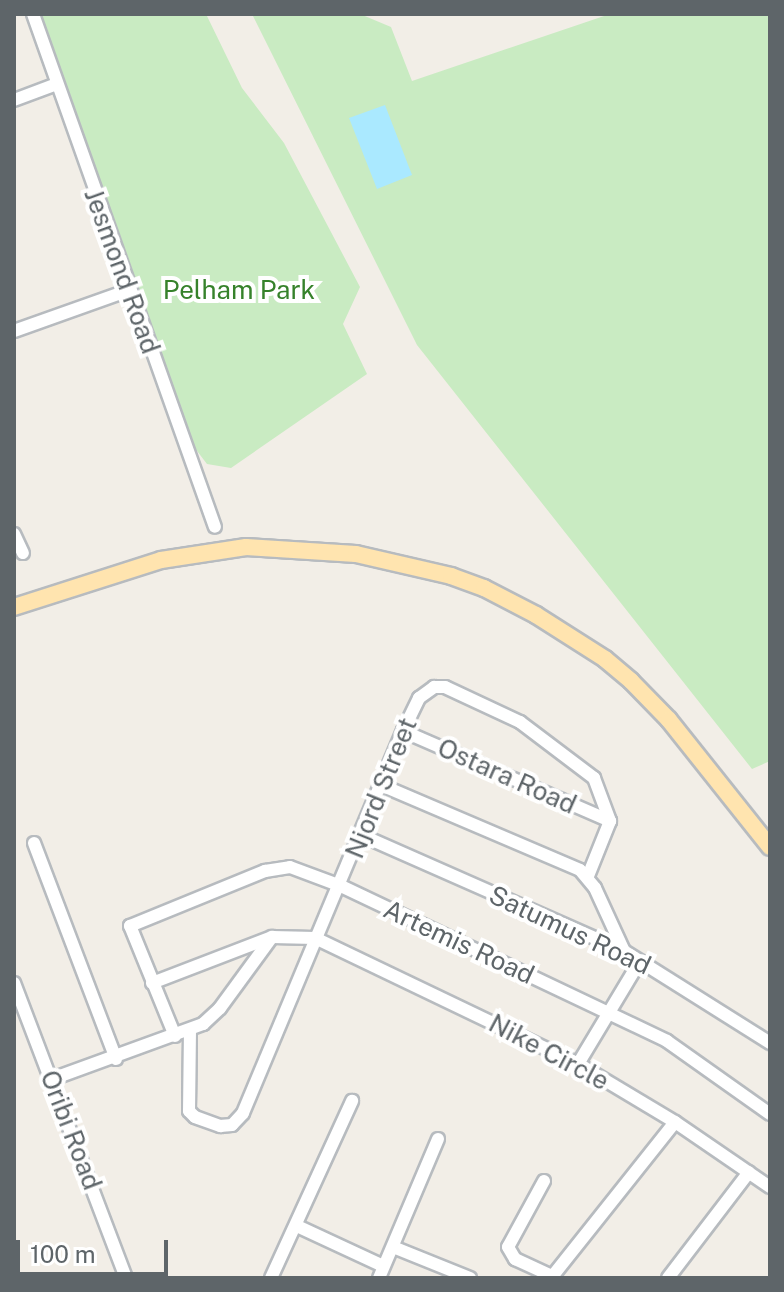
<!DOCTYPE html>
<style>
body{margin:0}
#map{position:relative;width:784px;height:1292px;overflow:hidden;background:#f2eee7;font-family:"Public Sans",sans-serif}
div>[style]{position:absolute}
.green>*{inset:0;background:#c9ebc2}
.water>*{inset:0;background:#aae9ff}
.roads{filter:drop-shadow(2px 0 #b7bbbf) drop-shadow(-2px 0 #b7bbbf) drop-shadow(0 2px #b7bbbf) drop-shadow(0 -2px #b7bbbf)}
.minor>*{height:12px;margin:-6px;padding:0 6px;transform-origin:6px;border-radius:6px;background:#fff}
.major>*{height:16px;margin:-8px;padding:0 8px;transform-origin:8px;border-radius:8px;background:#ffe4af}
span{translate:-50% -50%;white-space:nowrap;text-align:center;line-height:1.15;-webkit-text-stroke:8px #fff;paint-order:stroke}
.street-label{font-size:26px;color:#5e6569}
.park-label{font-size:26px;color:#36822b}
.frame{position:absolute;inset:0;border:16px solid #5e6569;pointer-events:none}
.scale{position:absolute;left:16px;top:1240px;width:152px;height:36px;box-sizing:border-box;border:4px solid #5e6569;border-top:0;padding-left:10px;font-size:24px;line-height:28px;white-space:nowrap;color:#5e6569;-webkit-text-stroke:6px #fff;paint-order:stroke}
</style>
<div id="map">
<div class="green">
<i style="clip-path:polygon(28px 14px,206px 14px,242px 88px,284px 143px,360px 287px,343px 324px,367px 374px,231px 468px,207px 464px,168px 413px)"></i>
<i style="clip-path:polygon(252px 14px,360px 14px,391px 27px,412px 81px,610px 14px,770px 14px,770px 761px,752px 769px,417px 345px)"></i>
</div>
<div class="water">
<i style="clip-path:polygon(385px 105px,412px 175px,377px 189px,349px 118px)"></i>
</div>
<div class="roads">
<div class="minor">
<i style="left:33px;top:14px;width:544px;rotate:70.47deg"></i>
<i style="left:14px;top:100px;width:46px;rotate:-20.4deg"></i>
<i style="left:14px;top:331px;width:122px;rotate:-19.6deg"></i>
<i style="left:14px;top:534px;width:21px;rotate:65deg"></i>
<i style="left:403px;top:731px;width:226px;rotate:23.5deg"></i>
<i style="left:381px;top:785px;width:216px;rotate:23.1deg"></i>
<i style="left:580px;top:870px;width:23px;rotate:50deg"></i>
<i style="left:595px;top:888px;width:69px;rotate:65.3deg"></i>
<i style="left:361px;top:835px;width:287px;rotate:23.8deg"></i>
<i style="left:624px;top:951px;width:173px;rotate:32.2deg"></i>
<i style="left:34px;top:843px;width:231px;rotate:69.2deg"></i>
<i style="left:14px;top:983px;width:316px;rotate:69.2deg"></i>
<i style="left:152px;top:983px;width:129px;rotate:-21deg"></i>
<i style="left:272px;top:937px;width:43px;rotate:1.3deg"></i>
<i style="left:315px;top:938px;width:292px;rotate:25.6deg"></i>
<i style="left:578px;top:1064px;width:113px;rotate:30.9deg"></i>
<i style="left:675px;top:1122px;width:115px;rotate:34.4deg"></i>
<i style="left:190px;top:1030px;width:81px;rotate:90.7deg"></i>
<i style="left:189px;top:1111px;width:8px;rotate:45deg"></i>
<i style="left:195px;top:1117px;width:27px;rotate:20deg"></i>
<i style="left:220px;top:1126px;width:12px;rotate:-5deg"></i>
<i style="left:232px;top:1125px;width:16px;rotate:-47deg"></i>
<i style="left:243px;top:1113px;width:414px;rotate:-67.3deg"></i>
<i style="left:403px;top:731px;width:37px;rotate:-64deg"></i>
<i style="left:419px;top:698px;width:19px;rotate:-36deg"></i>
<i style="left:434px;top:687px;width:11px"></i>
<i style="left:445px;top:687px;width:83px;rotate:25deg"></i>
<i style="left:520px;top:722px;width:93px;rotate:37.1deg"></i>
<i style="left:594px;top:778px;width:46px;rotate:69.6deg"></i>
<i style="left:610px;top:821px;width:59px;rotate:111.8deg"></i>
<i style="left:175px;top:1036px;width:119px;rotate:-112.2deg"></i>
<i style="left:130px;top:926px;width:146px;rotate:-22.2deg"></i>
<i style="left:265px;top:871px;width:25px;rotate:-9deg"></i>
<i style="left:290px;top:867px;width:54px;rotate:20.4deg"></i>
<i style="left:341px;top:886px;width:361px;rotate:25.4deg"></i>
<i style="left:667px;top:1041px;width:126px;rotate:35.3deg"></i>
<i style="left:578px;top:1064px;width:120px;rotate:-59deg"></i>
<i style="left:52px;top:1079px;width:161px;rotate:-20deg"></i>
<i style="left:203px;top:1024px;width:23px;rotate:-43deg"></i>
<i style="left:220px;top:1008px;width:88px;rotate:-53.8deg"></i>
<i style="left:544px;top:1181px;width:75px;rotate:118.6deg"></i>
<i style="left:508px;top:1247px;width:14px;rotate:60deg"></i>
<i style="left:515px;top:1259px;width:41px;rotate:24.7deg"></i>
<i style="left:297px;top:1226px;width:95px;rotate:24.9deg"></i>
<i style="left:393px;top:1247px;width:83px;rotate:21.9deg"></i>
<i style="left:271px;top:1278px;width:195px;rotate:-65.4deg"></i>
<i style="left:379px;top:1278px;width:151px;rotate:-67deg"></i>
<i style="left:551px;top:1278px;width:199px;rotate:-51.5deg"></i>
<i style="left:668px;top:1278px;width:133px;rotate:-52.6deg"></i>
</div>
<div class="major">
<i style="left:14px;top:607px;width:154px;rotate:-17.7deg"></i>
<i style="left:161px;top:560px;width:86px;rotate:-8.7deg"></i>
<i style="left:246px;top:547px;width:110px;rotate:3.6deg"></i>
<i style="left:356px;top:554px;width:98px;rotate:13deg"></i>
<i style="left:451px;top:576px;width:35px;rotate:20deg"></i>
<i style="left:484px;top:588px;width:59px;rotate:27.4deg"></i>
<i style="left:536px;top:615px;width:82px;rotate:32.5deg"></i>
<i style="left:605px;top:659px;width:34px;rotate:40deg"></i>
<i style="left:631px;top:681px;width:54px;rotate:45.7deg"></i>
<i style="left:669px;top:720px;width:162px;rotate:51.5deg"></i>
</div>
</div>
<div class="street-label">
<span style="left:122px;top:271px;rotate:70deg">Jesmond Road</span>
<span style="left:507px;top:776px;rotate:24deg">Ostara Road</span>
<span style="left:381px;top:788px;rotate:-68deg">Njord Street</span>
<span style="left:570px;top:930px;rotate:25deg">Satumus Road</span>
<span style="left:459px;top:942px;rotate:25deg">Artemis Road</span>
<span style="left:549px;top:1052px;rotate:28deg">Nike Circle</span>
<span style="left:71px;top:1130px;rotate:69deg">Oribi Road</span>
</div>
<div class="park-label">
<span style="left:239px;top:290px">Pelham Park</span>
</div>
<div class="frame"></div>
<div class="scale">100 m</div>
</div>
